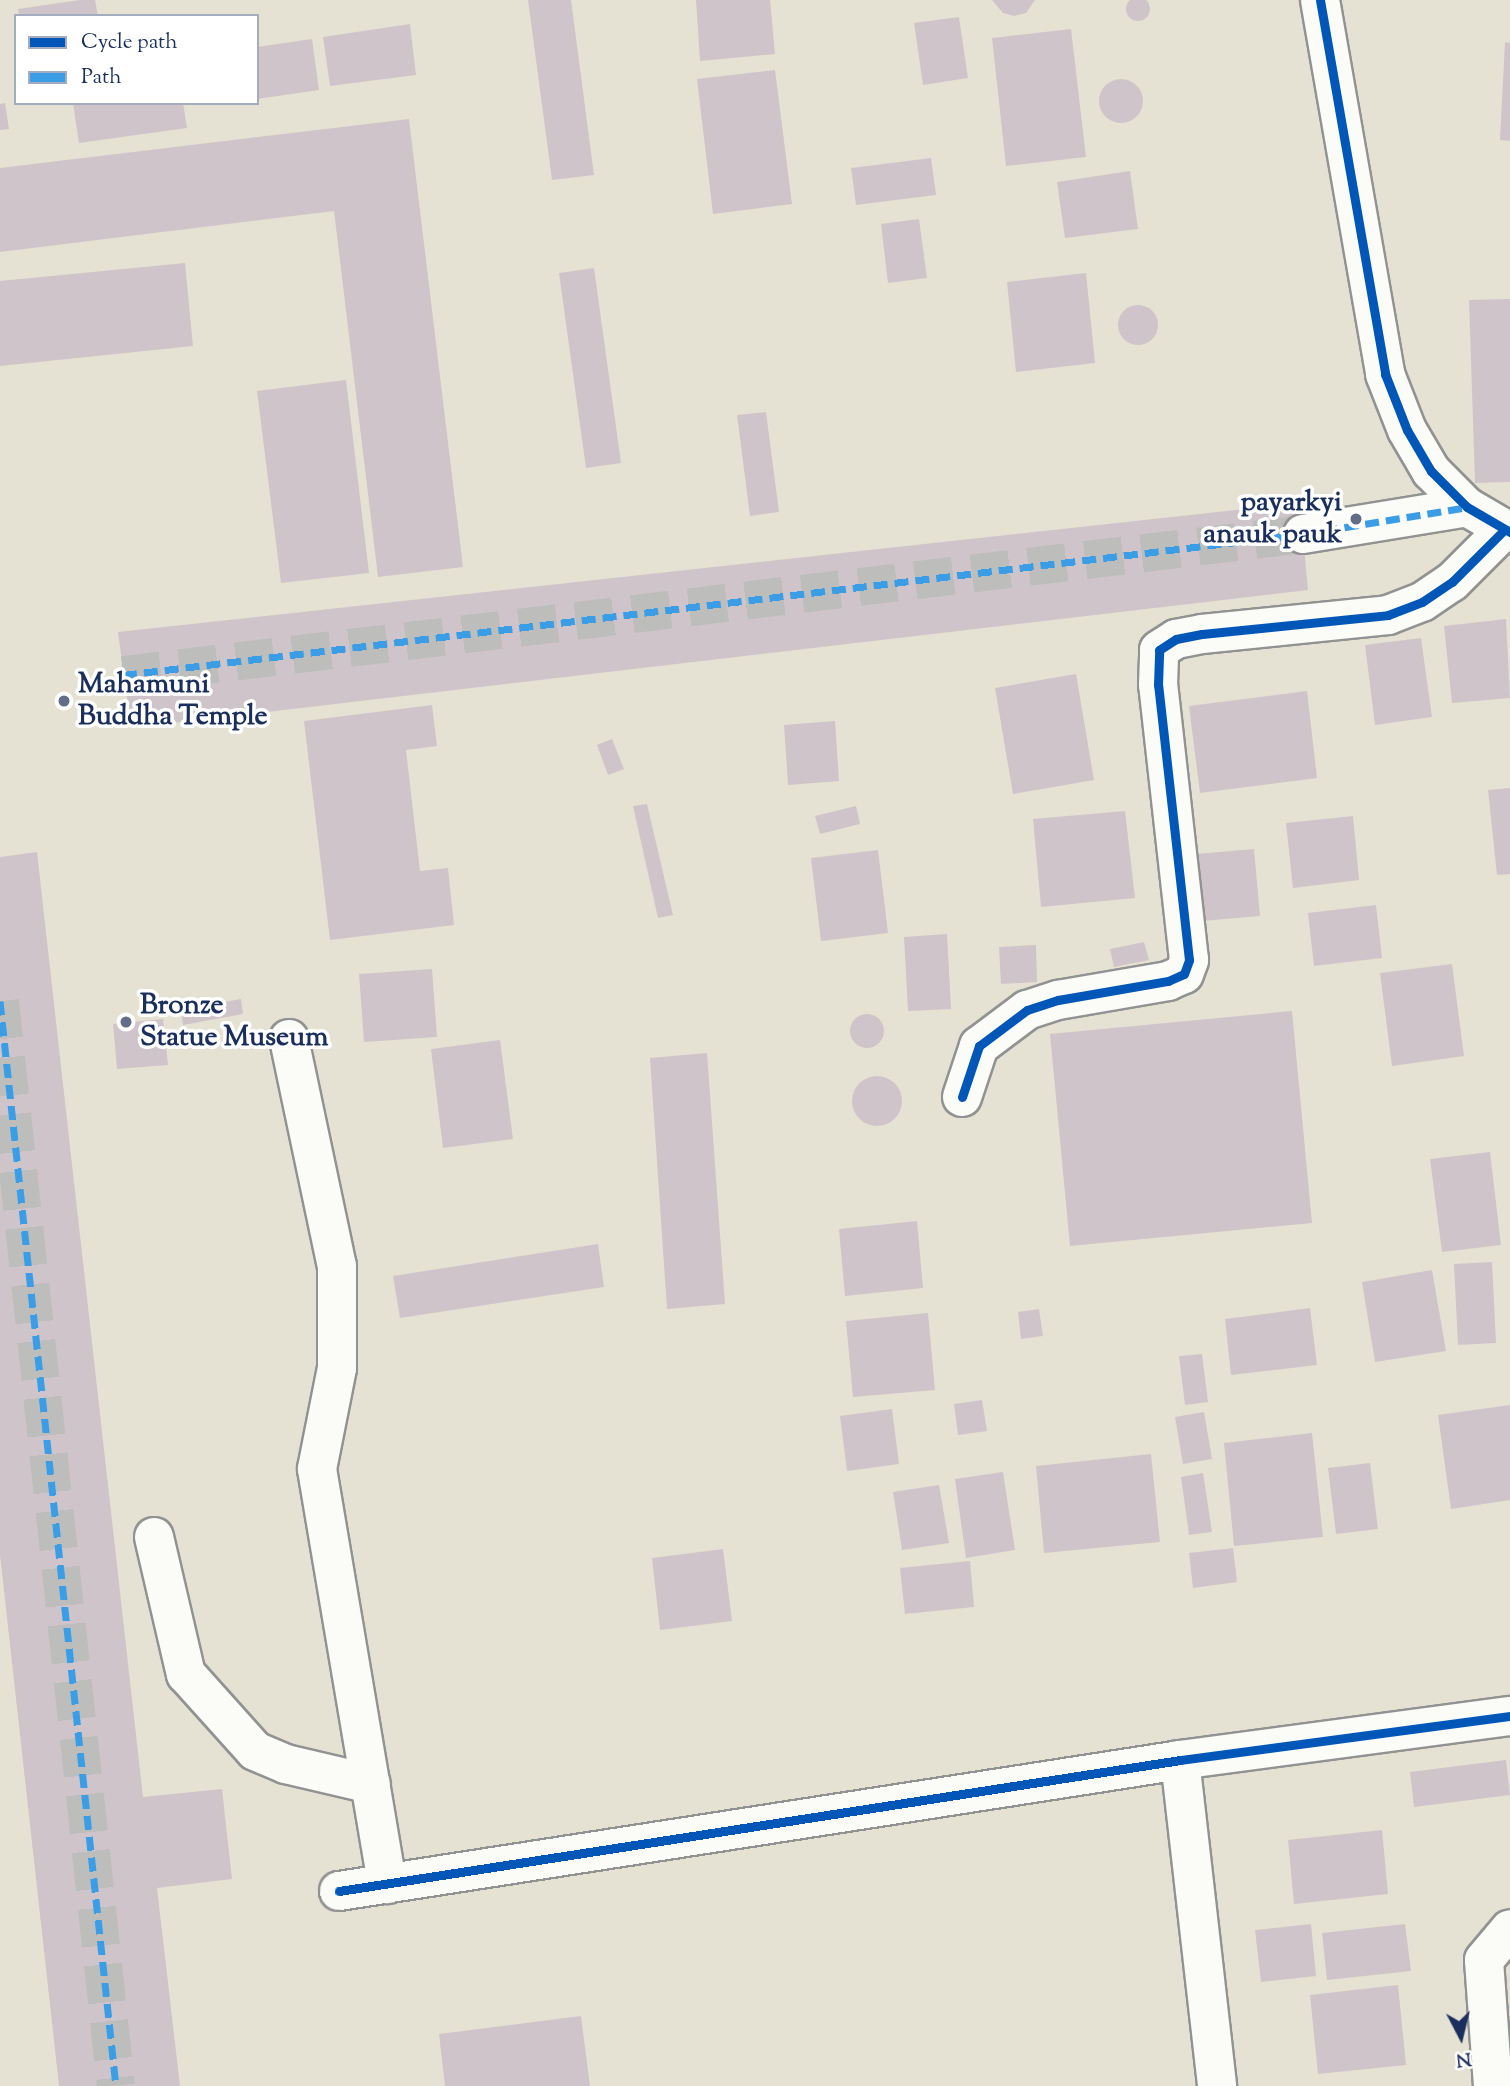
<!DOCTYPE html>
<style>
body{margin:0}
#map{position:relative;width:1510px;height:2086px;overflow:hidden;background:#e6e2d3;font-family:"Sorts Mill Goudy",serif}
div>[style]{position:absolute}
.building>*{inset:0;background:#cfc4c9}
.round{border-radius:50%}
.minor-tunnel>*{height:38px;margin-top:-19px;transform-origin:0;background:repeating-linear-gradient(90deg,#bdbebc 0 38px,transparent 0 57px)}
.roads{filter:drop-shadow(2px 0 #919292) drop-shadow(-2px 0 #919292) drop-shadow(0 2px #919292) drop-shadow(0 -2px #919292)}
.minor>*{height:38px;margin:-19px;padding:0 19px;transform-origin:19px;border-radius:19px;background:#fbfbf8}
.quiet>*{height:7px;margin-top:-3.5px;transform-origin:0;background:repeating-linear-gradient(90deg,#3b9de6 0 14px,transparent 0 21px)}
.cycleway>*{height:9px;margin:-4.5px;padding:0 4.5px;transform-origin:4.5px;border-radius:4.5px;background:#0057b8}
.dots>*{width:19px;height:19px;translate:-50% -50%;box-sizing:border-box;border:4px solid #fff;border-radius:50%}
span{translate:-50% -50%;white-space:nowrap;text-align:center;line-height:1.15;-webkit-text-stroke:7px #fff;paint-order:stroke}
.poi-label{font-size:28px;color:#1b2f5e;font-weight:700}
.right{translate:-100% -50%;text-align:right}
.left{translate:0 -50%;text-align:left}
.legend{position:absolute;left:14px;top:14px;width:245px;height:91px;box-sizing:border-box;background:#fff;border:2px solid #a4acbf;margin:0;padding:9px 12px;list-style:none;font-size:21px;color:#1b2f5e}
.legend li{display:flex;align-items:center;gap:14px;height:35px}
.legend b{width:35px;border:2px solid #a4acbf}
.north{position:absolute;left:1426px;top:2002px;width:70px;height:70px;-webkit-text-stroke:5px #fff;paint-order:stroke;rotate:173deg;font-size:19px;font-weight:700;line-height:28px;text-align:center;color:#1b2f5e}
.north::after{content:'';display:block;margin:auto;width:24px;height:32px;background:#1b2f5e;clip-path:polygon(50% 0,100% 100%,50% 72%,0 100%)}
</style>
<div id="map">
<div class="building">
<i class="round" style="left:1126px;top:-3px;width:24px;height:24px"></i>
<i style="clip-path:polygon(80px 0,95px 0,98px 16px,19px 16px,18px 9px)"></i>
<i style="clip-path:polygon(528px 0,571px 0,594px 175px,552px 180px)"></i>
<i style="clip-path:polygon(696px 0,770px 0,775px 54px,700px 61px)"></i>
<i style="clip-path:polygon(992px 0,1035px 0,1026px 13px,1014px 16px,1003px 13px)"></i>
<i style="clip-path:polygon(959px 17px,968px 78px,923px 85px,914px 23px)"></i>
<i style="clip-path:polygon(410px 24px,416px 75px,330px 86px,323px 37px)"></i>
<i style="clip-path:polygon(1071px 29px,1086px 157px,1006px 166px,992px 38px)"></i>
<i style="clip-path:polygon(312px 39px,319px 90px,257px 99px,257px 47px)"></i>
<i style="clip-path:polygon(1505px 42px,1510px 43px,1510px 141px,1500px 140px)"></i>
<i style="clip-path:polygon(775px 70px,792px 204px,713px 214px,697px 79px)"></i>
<i class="round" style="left:1099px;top:79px;width:44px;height:44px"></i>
<i style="clip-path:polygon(5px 103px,9px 129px,0 130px,0 104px)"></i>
<i style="clip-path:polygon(73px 103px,183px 103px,187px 128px,79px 143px)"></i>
<i style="clip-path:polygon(409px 119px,463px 567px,378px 577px,334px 211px,0 252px,0 168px)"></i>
<i style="clip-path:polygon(931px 158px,936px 195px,856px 205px,851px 168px)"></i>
<i style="clip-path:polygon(1130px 171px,1138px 229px,1065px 238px,1057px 182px)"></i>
<i style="clip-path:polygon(919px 219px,927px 278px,888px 283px,881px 224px)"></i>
<i style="clip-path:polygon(185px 263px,193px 346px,0 366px,0 281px)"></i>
<i style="clip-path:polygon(594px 268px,621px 463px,586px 468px,559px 273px)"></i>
<i style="clip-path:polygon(1086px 273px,1095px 363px,1016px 372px,1007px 282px)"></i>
<i style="clip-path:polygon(1510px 299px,1510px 482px,1475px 483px,1469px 300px)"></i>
<i class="round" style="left:1118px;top:305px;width:40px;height:40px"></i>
<i style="clip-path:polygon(346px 380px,369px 573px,281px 583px,257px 391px)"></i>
<i style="clip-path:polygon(766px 412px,779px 512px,750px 516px,737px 415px)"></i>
<i style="clip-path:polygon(1300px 503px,1308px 590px,131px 728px,118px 632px)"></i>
<i style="clip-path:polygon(1506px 619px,1510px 698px,1452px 703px,1444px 626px)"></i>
<i style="clip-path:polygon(1421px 638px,1432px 717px,1375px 725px,1365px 645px)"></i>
<i style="clip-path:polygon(1076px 674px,1094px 780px,1013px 794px,995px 688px)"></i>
<i style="clip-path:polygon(1307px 691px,1317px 778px,1200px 793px,1189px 706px)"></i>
<i style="clip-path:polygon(432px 705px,437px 746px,406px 750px,420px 871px,448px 868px,454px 925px,330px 940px,304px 721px)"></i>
<i style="clip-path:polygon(835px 721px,839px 781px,788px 785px,784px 725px)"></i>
<i style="clip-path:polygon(612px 739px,624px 769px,608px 775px,597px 745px)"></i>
<i style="clip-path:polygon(1510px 788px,1510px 874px,1497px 875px,1488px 790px)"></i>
<i style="clip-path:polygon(647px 804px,673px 915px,658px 918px,633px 806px)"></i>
<i style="clip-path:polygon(856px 806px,860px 824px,820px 834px,815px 816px)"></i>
<i style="clip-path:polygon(1125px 811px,1135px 898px,1041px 907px,1033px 819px)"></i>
<i style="clip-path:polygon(1353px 816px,1359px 880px,1293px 888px,1286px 823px)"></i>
<i style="clip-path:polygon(1254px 849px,1260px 916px,1202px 921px,1196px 854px)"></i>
<i style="clip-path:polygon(878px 850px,888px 933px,821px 941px,811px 858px)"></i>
<i style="clip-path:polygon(37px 852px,143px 1797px,222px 1789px,232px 1879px,157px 1888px,180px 2086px,59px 2086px,0 1555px,0 857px)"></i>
<i style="clip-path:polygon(1376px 905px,1382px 958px,1314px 966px,1308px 913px)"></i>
<i style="clip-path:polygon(947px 934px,951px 1009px,908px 1011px,904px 937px)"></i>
<i style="clip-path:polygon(1144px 942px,1149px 960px,1114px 967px,1110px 949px)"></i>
<i style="clip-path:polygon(1036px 945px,1037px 982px,1001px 984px,999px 947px)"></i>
<i style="clip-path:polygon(1452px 964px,1464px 1056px,1392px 1066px,1380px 973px)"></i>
<i style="clip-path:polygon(432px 969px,437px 1037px,364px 1042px,359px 974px)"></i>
<i style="clip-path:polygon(241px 999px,243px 1014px,183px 1025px,181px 1010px)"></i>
<i style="clip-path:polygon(1292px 1011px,1312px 1223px,1070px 1246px,1050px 1034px)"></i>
<i class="round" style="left:850px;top:1014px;width:34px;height:34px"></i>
<i style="clip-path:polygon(163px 1019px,168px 1065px,117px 1069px,113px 1024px)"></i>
<i style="clip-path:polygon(500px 1040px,513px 1139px,443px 1148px,431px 1049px)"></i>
<i style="clip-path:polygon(707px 1053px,725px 1304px,667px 1309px,650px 1058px)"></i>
<i class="round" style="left:852px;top:1076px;width:50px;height:50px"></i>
<i style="clip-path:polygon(1490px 1152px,1501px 1245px,1442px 1252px,1430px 1159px)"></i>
<i style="clip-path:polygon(917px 1221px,923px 1288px,845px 1296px,839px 1229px)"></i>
<i style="clip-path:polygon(598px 1244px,604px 1287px,400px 1318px,393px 1276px)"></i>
<i style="clip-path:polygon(1492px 1262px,1496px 1343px,1458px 1345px,1454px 1264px)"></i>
<i style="clip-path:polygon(1432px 1270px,1446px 1351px,1375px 1362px,1362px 1282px)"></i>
<i style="clip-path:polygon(1310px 1308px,1317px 1365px,1231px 1375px,1225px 1319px)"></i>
<i style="clip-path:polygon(1039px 1309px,1043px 1336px,1021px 1339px,1018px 1312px)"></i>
<i style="clip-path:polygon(928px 1313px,935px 1390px,853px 1397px,846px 1321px)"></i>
<i style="clip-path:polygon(1202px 1354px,1208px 1402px,1185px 1405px,1179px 1356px)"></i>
<i style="clip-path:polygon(982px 1400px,987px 1431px,958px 1435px,954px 1404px)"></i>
<i style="clip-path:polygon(1510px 1405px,1510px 1500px,1451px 1509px,1438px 1415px)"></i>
<i style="clip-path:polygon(892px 1409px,899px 1464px,847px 1471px,840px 1416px)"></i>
<i style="clip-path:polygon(1204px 1412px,1212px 1459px,1183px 1464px,1175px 1417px)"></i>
<i style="clip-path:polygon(1312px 1433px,1323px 1537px,1234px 1546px,1224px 1443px)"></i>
<i style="clip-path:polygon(1151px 1454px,1160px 1542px,1044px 1553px,1036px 1466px)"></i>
<i style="clip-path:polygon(1370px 1463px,1378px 1529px,1336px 1534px,1328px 1468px)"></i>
<i style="clip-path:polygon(1003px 1472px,1015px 1550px,966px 1558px,955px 1479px)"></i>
<i style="clip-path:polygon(1203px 1473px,1212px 1532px,1189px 1535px,1181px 1477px)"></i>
<i style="clip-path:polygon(939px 1485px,949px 1543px,902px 1550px,893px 1492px)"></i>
<i style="clip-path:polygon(1233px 1548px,1237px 1582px,1193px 1588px,1189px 1553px)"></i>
<i style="clip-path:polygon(723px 1549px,732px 1621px,660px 1630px,652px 1558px)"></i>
<i style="clip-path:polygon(970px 1561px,974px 1607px,905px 1614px,900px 1568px)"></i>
<i style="clip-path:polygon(1506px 1760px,1510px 1795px,1414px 1807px,1410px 1772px)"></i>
<i style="clip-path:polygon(1382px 1830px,1388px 1894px,1294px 1904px,1288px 1840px)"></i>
<i style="clip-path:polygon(1311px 1924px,1316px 1976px,1261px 1982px,1255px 1930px)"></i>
<i style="clip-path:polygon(1405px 1924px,1411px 1971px,1327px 1980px,1322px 1933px)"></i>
<i style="clip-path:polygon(1398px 1985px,1406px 2065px,1318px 2074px,1310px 1995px)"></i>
<i style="clip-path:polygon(581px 2016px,590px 2086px,445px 2086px,439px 2034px)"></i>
</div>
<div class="minor-tunnel">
<i style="left:123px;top:675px;width:1188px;rotate:-6.81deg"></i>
<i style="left:0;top:1001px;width:1091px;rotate:83.9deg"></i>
</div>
<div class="roads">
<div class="minor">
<i style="left:1320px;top:0;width:380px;rotate:80.1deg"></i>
<i style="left:1385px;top:374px;width:60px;rotate:68.6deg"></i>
<i style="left:1407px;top:430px;width:48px;rotate:59.7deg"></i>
<i style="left:1431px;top:471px;width:51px;rotate:45deg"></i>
<i style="left:1467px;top:507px;width:50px;rotate:30.2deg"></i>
<i style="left:1303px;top:534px;width:166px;rotate:-9.3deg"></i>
<i style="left:289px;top:1039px;width:232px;rotate:78.1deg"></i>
<i style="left:337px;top:1266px;width:102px;rotate:90deg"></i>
<i style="left:337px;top:1368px;width:103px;rotate:101.2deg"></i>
<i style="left:317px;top:1469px;width:421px;rotate:80.4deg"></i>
<i style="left:962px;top:1097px;width:54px;rotate:-71.6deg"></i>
<i style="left:979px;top:1046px;width:60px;rotate:-36.9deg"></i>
<i style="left:1027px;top:1010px;width:33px;rotate:-18deg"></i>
<i style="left:1058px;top:1000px;width:112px;rotate:-9.8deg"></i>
<i style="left:1168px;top:981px;width:17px;rotate:-24deg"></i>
<i style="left:1184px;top:974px;width:15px;rotate:-70deg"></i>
<i style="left:1189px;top:960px;width:277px;rotate:-96.4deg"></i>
<i style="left:1158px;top:685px;width:35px;rotate:-88deg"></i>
<i style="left:1159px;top:650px;width:20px;rotate:-33deg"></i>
<i style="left:1176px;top:639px;width:26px;rotate:-11deg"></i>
<i style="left:1202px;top:634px;width:187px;rotate:-5.8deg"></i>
<i style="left:1388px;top:615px;width:36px;rotate:-21deg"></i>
<i style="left:1422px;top:602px;width:36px;rotate:-34deg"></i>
<i style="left:1452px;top:582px;width:72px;rotate:-45deg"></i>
<i style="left:154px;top:1537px;width:141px;rotate:76.9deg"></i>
<i style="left:186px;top:1674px;width:103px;rotate:48.1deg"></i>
<i style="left:255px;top:1751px;width:34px;rotate:23deg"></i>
<i style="left:286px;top:1764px;width:87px;rotate:13.2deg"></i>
<i style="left:1180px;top:1760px;width:328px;rotate:83.5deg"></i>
<i style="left:339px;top:1891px;width:851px;rotate:-8.85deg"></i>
<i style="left:1180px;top:1760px;width:333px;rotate:-7.6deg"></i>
<i style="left:1493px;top:2086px;width:126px;rotate:-94.1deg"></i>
<i style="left:1484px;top:1960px;width:40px;rotate:-50deg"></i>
</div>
</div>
<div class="quiet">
<i style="left:123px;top:675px;width:1188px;rotate:-6.81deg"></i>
<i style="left:1303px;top:534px;width:166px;rotate:-9.3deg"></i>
<i style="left:0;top:1001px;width:1091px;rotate:83.9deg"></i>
</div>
<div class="cycleway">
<i style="left:1320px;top:0;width:380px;rotate:80.1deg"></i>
<i style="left:1385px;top:374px;width:60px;rotate:68.6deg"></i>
<i style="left:1407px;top:430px;width:48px;rotate:59.7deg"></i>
<i style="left:1431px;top:471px;width:51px;rotate:45deg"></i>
<i style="left:1467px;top:507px;width:50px;rotate:30.2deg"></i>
<i style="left:962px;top:1097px;width:54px;rotate:-71.6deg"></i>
<i style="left:979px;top:1046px;width:60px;rotate:-36.9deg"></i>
<i style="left:1027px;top:1010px;width:33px;rotate:-18deg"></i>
<i style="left:1058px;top:1000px;width:112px;rotate:-9.8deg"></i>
<i style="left:1168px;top:981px;width:17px;rotate:-24deg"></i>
<i style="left:1184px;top:974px;width:15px;rotate:-70deg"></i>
<i style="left:1189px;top:960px;width:277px;rotate:-96.4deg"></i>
<i style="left:1158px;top:685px;width:35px;rotate:-88deg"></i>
<i style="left:1159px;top:650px;width:20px;rotate:-33deg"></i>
<i style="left:1176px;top:639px;width:26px;rotate:-11deg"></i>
<i style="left:1202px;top:634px;width:187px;rotate:-5.8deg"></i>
<i style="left:1388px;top:615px;width:36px;rotate:-21deg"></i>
<i style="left:1422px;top:602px;width:36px;rotate:-34deg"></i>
<i style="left:1452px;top:582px;width:72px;rotate:-45deg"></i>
<i style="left:339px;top:1891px;width:851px;rotate:-8.85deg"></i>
<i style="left:1180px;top:1760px;width:333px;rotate:-7.6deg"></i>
</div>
<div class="dots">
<i style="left:1356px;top:519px;background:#626e87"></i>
<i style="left:64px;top:701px;background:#626e87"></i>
<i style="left:126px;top:1022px;background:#626e87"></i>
</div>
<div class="poi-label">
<span class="right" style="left:1342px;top:519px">payarkyi<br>anauk pauk</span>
<span class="left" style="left:78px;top:701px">Mahamuni<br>Buddha Temple</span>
<span class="left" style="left:140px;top:1022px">Bronze<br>Statue Museum</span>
</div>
<ul class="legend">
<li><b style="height:9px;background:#0057b8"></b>Cycle path</li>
<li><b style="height:9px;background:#3b9de6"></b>Path</li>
</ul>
<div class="north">N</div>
</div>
